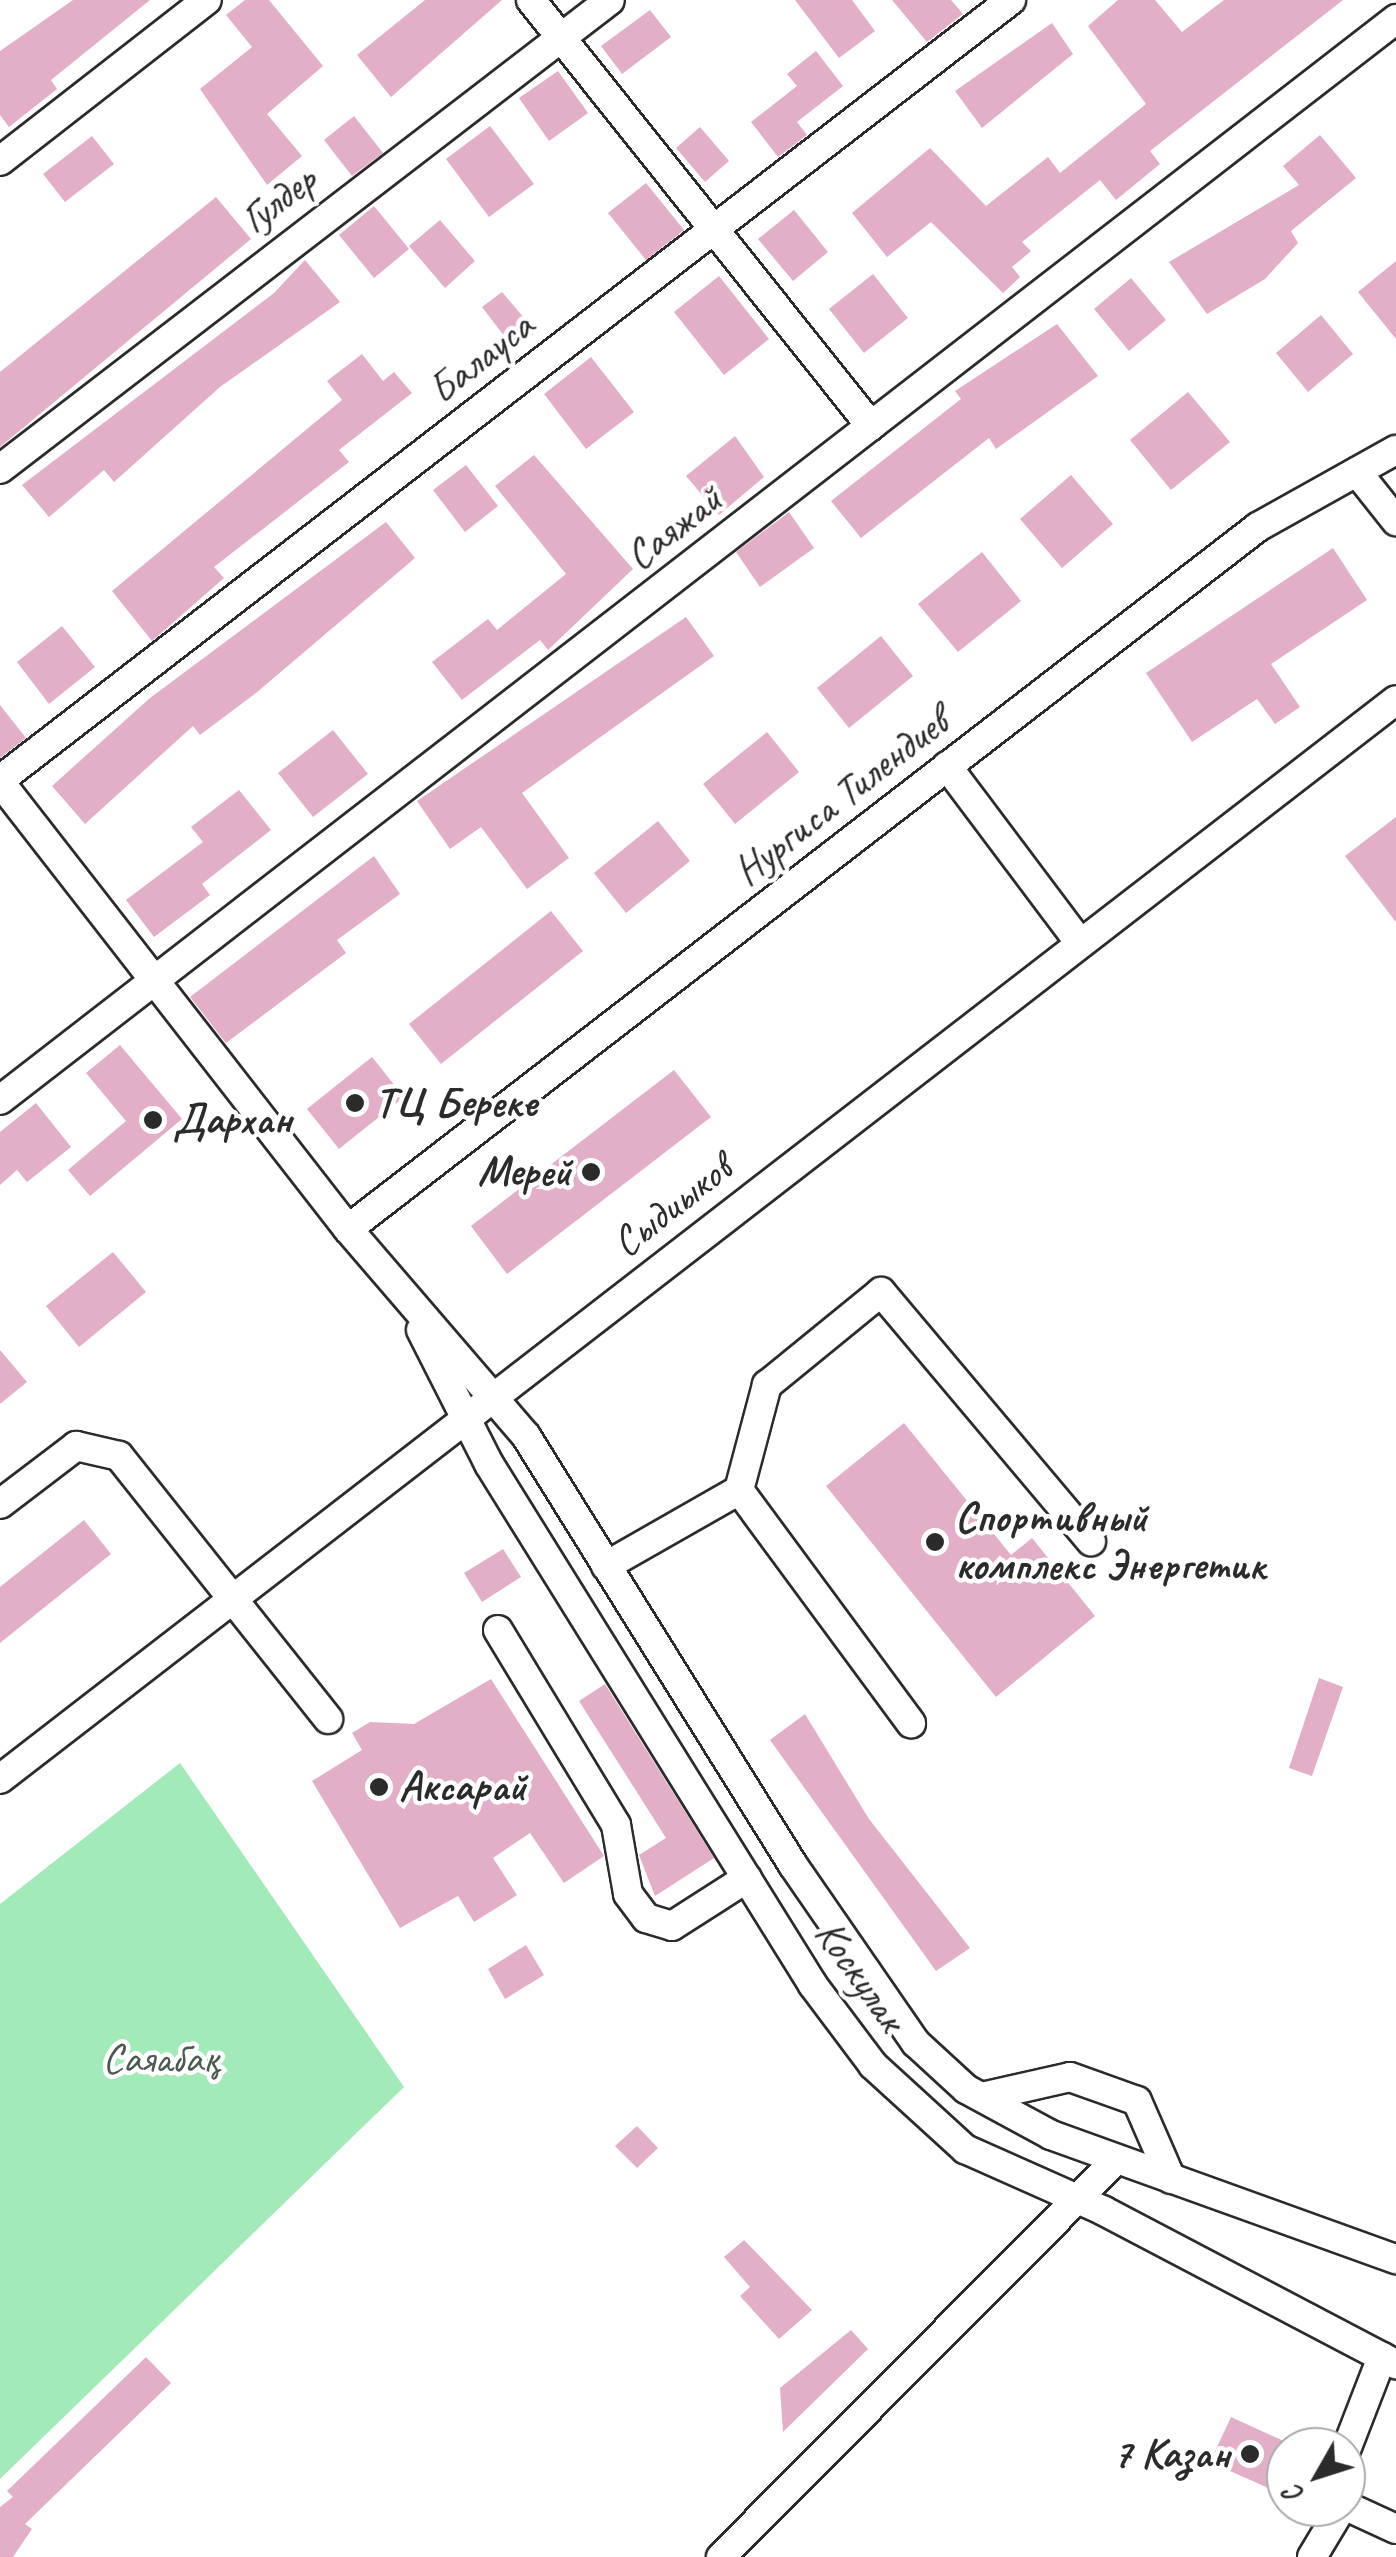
<!DOCTYPE html>
<meta charset="utf-8">
<style>
body{margin:0}
#map{position:relative;width:1396px;height:2557px;overflow:hidden;background:#fff;font-family:Caveat,sans-serif}
div>[style]{position:absolute}
.green>*{inset:0;background:#a2eab8}
.building>*{inset:0;background:#e3aec8}
.roads{filter:drop-shadow(2px 0 #2b2b2b) drop-shadow(-2px 0 #2b2b2b) drop-shadow(0 2px #2b2b2b) drop-shadow(0 -2px #2b2b2b)}
.minor>*{height:28px;margin:-14px;padding:0 14px;transform-origin:14px;border-radius:14px;background:#fff}
.dots>*{width:28px;height:28px;translate:-50% -50%;box-sizing:border-box;border:5px solid #fff;border-radius:50%}
span{translate:-50% -50%;white-space:nowrap;text-align:center;line-height:1.15;-webkit-text-stroke:9px #fff;paint-order:stroke}
.street-label{font-size:42px;color:#2b2b2b}
.poi-label{font-size:42px;color:#2b2b2b;font-weight:700}
.left{translate:0 -50%;text-align:left}
.right{translate:-100% -50%;text-align:right}
.park-label{font-size:42px;color:#495b4e}
.north{position:absolute;left:1266px;top:2427px;width:100px;height:100px;box-sizing:border-box;background:#fff;border:2px solid #aaa;border-radius:50%;rotate:231deg;font-size:28px;font-weight:700;line-height:40px;text-align:center;color:#2b2b2b}
.north::after{content:'';display:block;margin:auto;width:35px;height:45px;background:#2b2b2b;clip-path:polygon(50% 0,100% 100%,50% 72%,0 100%)}
</style>
<div id="map">
<div class="green">
<i style="clip-path:polygon(180px 1763px,404px 2087px,0 2479px,0 1904px)"></i>
</div>
<div class="building">
<i style="clip-path:polygon(73px 0,150px 0,51px 80px,57px 89px,9px 127px,0 115px,0 51px)"></i>
<i style="clip-path:polygon(245px 0,269px 0,323px 66px,267px 114px,302px 156px,267px 185px,200px 89px,252px 47px,226px 15px)"></i>
<i style="clip-path:polygon(425px 0,502px 0,391px 97px,357px 55px)"></i>
<i style="clip-path:polygon(795px 0,852px 0,875px 31px,839px 58px)"></i>
<i style="clip-path:polygon(892px 0,951px 0,963px 14px,927px 42px)"></i>
<i style="clip-path:polygon(1118px 0,1155px 0,1182px 32px,1224px 0,1343px 0,1150px 151px,1160px 164px,1116px 200px,1100px 180px,1022px 242px,1031px 251px,1012px 267px,1020px 277px,1003px 293px,931px 222px,887px 257px,852px 213px,930px 148px,986px 206px,1048px 157px,1060px 173px,1146px 104px,1088px 26px)"></i>
<i style="clip-path:polygon(650px 10px,671px 37px,622px 74px,601px 46px)"></i>
<i style="clip-path:polygon(1052px 23px,1073px 54px,982px 128px,955px 91px)"></i>
<i style="clip-path:polygon(816px 51px,843px 86px,797px 122px,807px 135px,778px 157px,751px 122px,797px 86px,787px 74px)"></i>
<i style="clip-path:polygon(558px 71px,588px 113px,549px 141px,519px 98px)"></i>
<i style="clip-path:polygon(354px 116px,383px 153px,352px 176px,324px 140px)"></i>
<i style="clip-path:polygon(490px 126px,534px 184px,489px 217px,446px 159px)"></i>
<i style="clip-path:polygon(700px 127px,729px 161px,705px 182px,676px 148px)"></i>
<i style="clip-path:polygon(1320px 135px,1356px 178px,1291px 231px,1298px 243px,1265px 279px,1207px 314px,1169px 262px,1299px 185px,1283px 166px)"></i>
<i style="clip-path:polygon(92px 136px,114px 164px,65px 202px,43px 174px)"></i>
<i style="clip-path:polygon(646px 183px,684px 230px,646px 260px,608px 213px)"></i>
<i style="clip-path:polygon(216px 197px,251px 239px,0 447px,0 372px)"></i>
<i style="clip-path:polygon(374px 206px,409px 249px,374px 278px,339px 235px)"></i>
<i style="clip-path:polygon(794px 210px,828px 252px,793px 281px,758px 239px)"></i>
<i style="clip-path:polygon(440px 220px,475px 261px,445px 288px,409px 246px)"></i>
<i style="clip-path:polygon(305px 260px,340px 302px,220px 387px,114px 482px,104px 470px,49px 517px,22px 485px,274px 293px)"></i>
<i style="clip-path:polygon(1396px 261px,1396px 339px,1358px 292px)"></i>
<i style="clip-path:polygon(873px 274px,908px 318px,864px 353px,829px 309px)"></i>
<i style="clip-path:polygon(719px 276px,769px 339px,724px 375px,674px 312px)"></i>
<i style="clip-path:polygon(1131px 278px,1166px 320px,1129px 351px,1094px 309px)"></i>
<i style="clip-path:polygon(502px 292px,536px 332px,514px 349px,482px 307px)"></i>
<i style="clip-path:polygon(1321px 315px,1353px 354px,1308px 392px,1276px 353px)"></i>
<i style="clip-path:polygon(1057px 324px,1098px 376px,996px 449px,989px 438px,861px 538px,831px 501px,961px 399px,955px 391px)"></i>
<i style="clip-path:polygon(362px 354px,383px 381px,394px 372px,412px 393px,339px 450px,349px 462px,214px 567px,224px 578px,152px 641px,112px 591px,342px 400px,327px 381px)"></i>
<i style="clip-path:polygon(591px 357px,634px 412px,586px 449px,544px 394px)"></i>
<i style="clip-path:polygon(1188px 392px,1230px 442px,1171px 490px,1130px 440px)"></i>
<i style="clip-path:polygon(735px 436px,764px 477px,719px 515px,686px 476px)"></i>
<i style="clip-path:polygon(534px 455px,633px 569px,548px 650px,540px 640px,462px 700px,432px 662px,488px 619px,497px 630px,566px 574px,495px 486px)"></i>
<i style="clip-path:polygon(466px 465px,498px 506px,465px 532px,433px 490px)"></i>
<i style="clip-path:polygon(1071px 475px,1113px 524px,1062px 568px,1020px 519px)"></i>
<i style="clip-path:polygon(789px 512px,814px 548px,760px 587px,736px 552px)"></i>
<i style="clip-path:polygon(386px 522px,415px 558px,256px 693px,200px 735px,193px 726px,85px 824px,52px 786px,150px 698px)"></i>
<i style="clip-path:polygon(1333px 548px,1367px 600px,1271px 664px,1300px 707px,1275px 724px,1257px 699px,1192px 742px,1146px 673px)"></i>
<i style="clip-path:polygon(982px 552px,1021px 601px,958px 652px,918px 604px)"></i>
<i style="clip-path:polygon(686px 617px,714px 656px,522px 793px,569px 858px,527px 889px,481px 827px,450px 849px,417px 801px)"></i>
<i style="clip-path:polygon(62px 626px,95px 667px,49px 704px,17px 662px)"></i>
<i style="clip-path:polygon(881px 636px,913px 676px,849px 728px,817px 688px)"></i>
<i style="clip-path:polygon(0 705px,26px 738px,0 758px)"></i>
<i style="clip-path:polygon(333px 730px,368px 774px,313px 817px,278px 773px)"></i>
<i style="clip-path:polygon(767px 732px,799px 772px,735px 824px,703px 784px)"></i>
<i style="clip-path:polygon(239px 790px,271px 830px,202px 884px,210px 895px,154px 937px,126px 900px,203px 842px,191px 827px)"></i>
<i style="clip-path:polygon(1396px 817px,1396px 922px,1345px 856px)"></i>
<i style="clip-path:polygon(658px 821px,690px 861px,626px 913px,594px 873px)"></i>
<i style="clip-path:polygon(374px 856px,400px 894px,337px 940px,346px 953px,226px 1043px,190px 997px)"></i>
<i style="clip-path:polygon(551px 911px,583px 951px,441px 1064px,409px 1024px)"></i>
<i style="clip-path:polygon(120px 1045px,182px 1119px,90px 1196px,68px 1170px,126px 1121px,86px 1073px)"></i>
<i style="clip-path:polygon(372px 1057px,404px 1097px,339px 1149px,307px 1109px)"></i>
<i style="clip-path:polygon(674px 1070px,711px 1117px,507px 1274px,471px 1226px)"></i>
<i style="clip-path:polygon(36px 1103px,71px 1147px,27px 1182px,17px 1170px,0 1185px,0 1132px)"></i>
<i style="clip-path:polygon(113px 1252px,146px 1292px,79px 1347px,46px 1306px)"></i>
<i style="clip-path:polygon(0 1350px,27px 1382px,0 1404px)"></i>
<i style="clip-path:polygon(904px 1423px,1011px 1555px,1032px 1538px,1095px 1616px,996px 1697px,826px 1486px)"></i>
<i style="clip-path:polygon(84px 1520px,111px 1554px,0 1643px,0 1587px)"></i>
<i style="clip-path:polygon(503px 1549px,521px 1577px,482px 1602px,464px 1573px)"></i>
<i style="clip-path:polygon(1319px 1678px,1343px 1687px,1312px 1776px,1289px 1768px)"></i>
<i style="clip-path:polygon(491px 1679px,604px 1856px,564px 1883px,530px 1833px,493px 1858px,517px 1895px,474px 1922px,458px 1896px,400px 1928px,312px 1781px,362px 1750px,352px 1733px,370px 1722px,414px 1724px)"></i>
<i style="clip-path:polygon(605px 1684px,714px 1858px,655px 1896px,639px 1855px,666px 1838px,579px 1701px)"></i>
<i style="clip-path:polygon(805px 1714px,869px 1819px,970px 1948px,936px 1971px,770px 1740px)"></i>
<i style="clip-path:polygon(526px 1945px,544px 1975px,505px 1999px,488px 1969px)"></i>
<i style="clip-path:polygon(637px 2126px,658px 2148px,637px 2168px,615px 2146px)"></i>
<i style="clip-path:polygon(744px 2240px,812px 2310px,779px 2339px,740px 2296px,750px 2287px,724px 2257px)"></i>
<i style="clip-path:polygon(851px 2330px,868px 2349px,783px 2432px,780px 2388px)"></i>
<i style="clip-path:polygon(146px 2357px,171px 2383px,25px 2524px,32px 2529px,13px 2557px,0 2557px,0 2507px,13px 2497px,7px 2491px)"></i>
<i style="clip-path:polygon(1231px 2417px,1286px 2442px,1286px 2496px,1210px 2462px)"></i>
</div>
<div class="roads">
<div class="minor">
<i style="left:531px;top:0;width:545px;rotate:51.41deg"></i>
<i style="left:0;top:161px;width:262px;rotate:-37.9deg"></i>
<i style="left:0;top:469px;width:769px;rotate:-37.55deg"></i>
<i style="left:1357px;top:472px;width:63px;rotate:51.5deg"></i>
<i style="left:947px;top:766px;width:221px;rotate:53.1deg"></i>
<i style="left:0;top:780px;width:1277px;rotate:-37.65deg"></i>
<i style="left:0;top:782px;width:566px;rotate:52.1deg"></i>
<i style="left:348px;top:1229px;width:273px;rotate:49.3deg"></i>
<i style="left:526px;top:1436px;width:505px;rotate:58.1deg"></i>
<i style="left:793px;top:1865px;width:216px;rotate:55.4deg"></i>
<i style="left:916px;top:2043px;width:68px;rotate:42.6deg"></i>
<i style="left:966px;top:2089px;width:97px;rotate:28.4deg"></i>
<i style="left:1051px;top:2135px;width:367px;rotate:19.8deg"></i>
<i style="left:0;top:1100px;width:1766px;rotate:-37.75deg"></i>
<i style="left:348px;top:1229px;width:1149px;rotate:-37.65deg"></i>
<i style="left:1258px;top:527px;width:158px;rotate:-29.2deg"></i>
<i style="left:421px;top:1330px;width:150px;rotate:63.1deg"></i>
<i style="left:489px;top:1464px;width:614px;rotate:58.12deg"></i>
<i style="left:813px;top:1985px;width:100px;rotate:53.1deg"></i>
<i style="left:873px;top:2065px;width:125px;rotate:42.4deg"></i>
<i style="left:965px;top:2149px;width:152px;rotate:24deg"></i>
<i style="left:1104px;top:2211px;width:330px;rotate:27.7deg"></i>
<i style="left:739px;top:1490px;width:109px;rotate:-75.1deg"></i>
<i style="left:767px;top:1385px;width:147px;rotate:-39.2deg"></i>
<i style="left:881px;top:1292px;width:326px;rotate:49.9deg"></i>
<i style="left:0;top:1504px;width:96px;rotate:-37.3deg"></i>
<i style="left:76px;top:1446px;width:44px;rotate:13.1deg"></i>
<i style="left:119px;top:1456px;width:336px;rotate:51.5deg"></i>
<i style="left:606px;top:1566px;width:153px;rotate:-29.7deg"></i>
<i style="left:739px;top:1490px;width:290px;rotate:53.6deg"></i>
<i style="left:498px;top:1630px;width:228px;rotate:58.8deg"></i>
<i style="left:616px;top:1825px;width:70px;rotate:80.1deg"></i>
<i style="left:628px;top:1894px;width:30px;rotate:53deg"></i>
<i style="left:646px;top:1918px;width:27px;rotate:17deg"></i>
<i style="left:672px;top:1926px;width:89px;rotate:-32.6deg"></i>
<i style="left:0;top:1779px;width:1764px;rotate:-37.7deg"></i>
<i style="left:982px;top:2097px;width:90px;rotate:-12.8deg"></i>
<i style="left:1070px;top:2077px;width:71px;rotate:19.7deg"></i>
<i style="left:1137px;top:2101px;width:85px;rotate:66.4deg"></i>
<i style="left:1346px;top:2450px;width:100px;rotate:-68.8deg"></i>
<i style="left:1346px;top:2506px;width:55px;rotate:24.7deg"></i>
<i style="left:721px;top:2557px;width:559px;rotate:-45.15deg"></i>
<i style="left:1312px;top:2557px;width:58px;rotate:-59deg"></i>
</div>
</div>
<div class="dots">
<i style="left:355px;top:1103px;background:#2b2b2b"></i>
<i style="left:153px;top:1120px;background:#2b2b2b"></i>
<i style="left:591px;top:1172px;background:#2b2b2b"></i>
<i style="left:935px;top:1542px;background:#2b2b2b"></i>
<i style="left:379px;top:1787px;background:#2b2b2b"></i>
<i style="left:1250px;top:2454px;background:#2b2b2b"></i>
</div>
<div class="street-label">
<span style="left:279px;top:200px;rotate:-37deg">Гулдер</span>
<span style="left:481px;top:358px;rotate:-38deg">Балауса</span>
<span style="left:674px;top:528px;rotate:-38deg">Саяжай</span>
<span style="left:841px;top:797px;rotate:-38deg">Нургиса Тилендиев</span>
<span style="left:672px;top:1206px;rotate:-38deg">Сыдиыков</span>
<span style="left:860px;top:1976px;rotate:55deg">Коскулак</span>
</div>
<div class="poi-label">
<span class="left" style="left:375px;top:1103px">ТЦ Береке</span>
<span class="left" style="left:173px;top:1120px">Дархан</span>
<span class="right" style="left:571px;top:1172px">Мерей</span>
<span class="left" style="left:955px;top:1542px">Спортивный<br>комплекс Энергетик</span>
<span class="left" style="left:399px;top:1787px">Аксарай</span>
<span class="right" style="left:1230px;top:2454px">7 Казан</span>
</div>
<div class="park-label">
<span style="left:161px;top:2059px">Саяабақ</span>
</div>
<div class="north">С</div>
</div>
